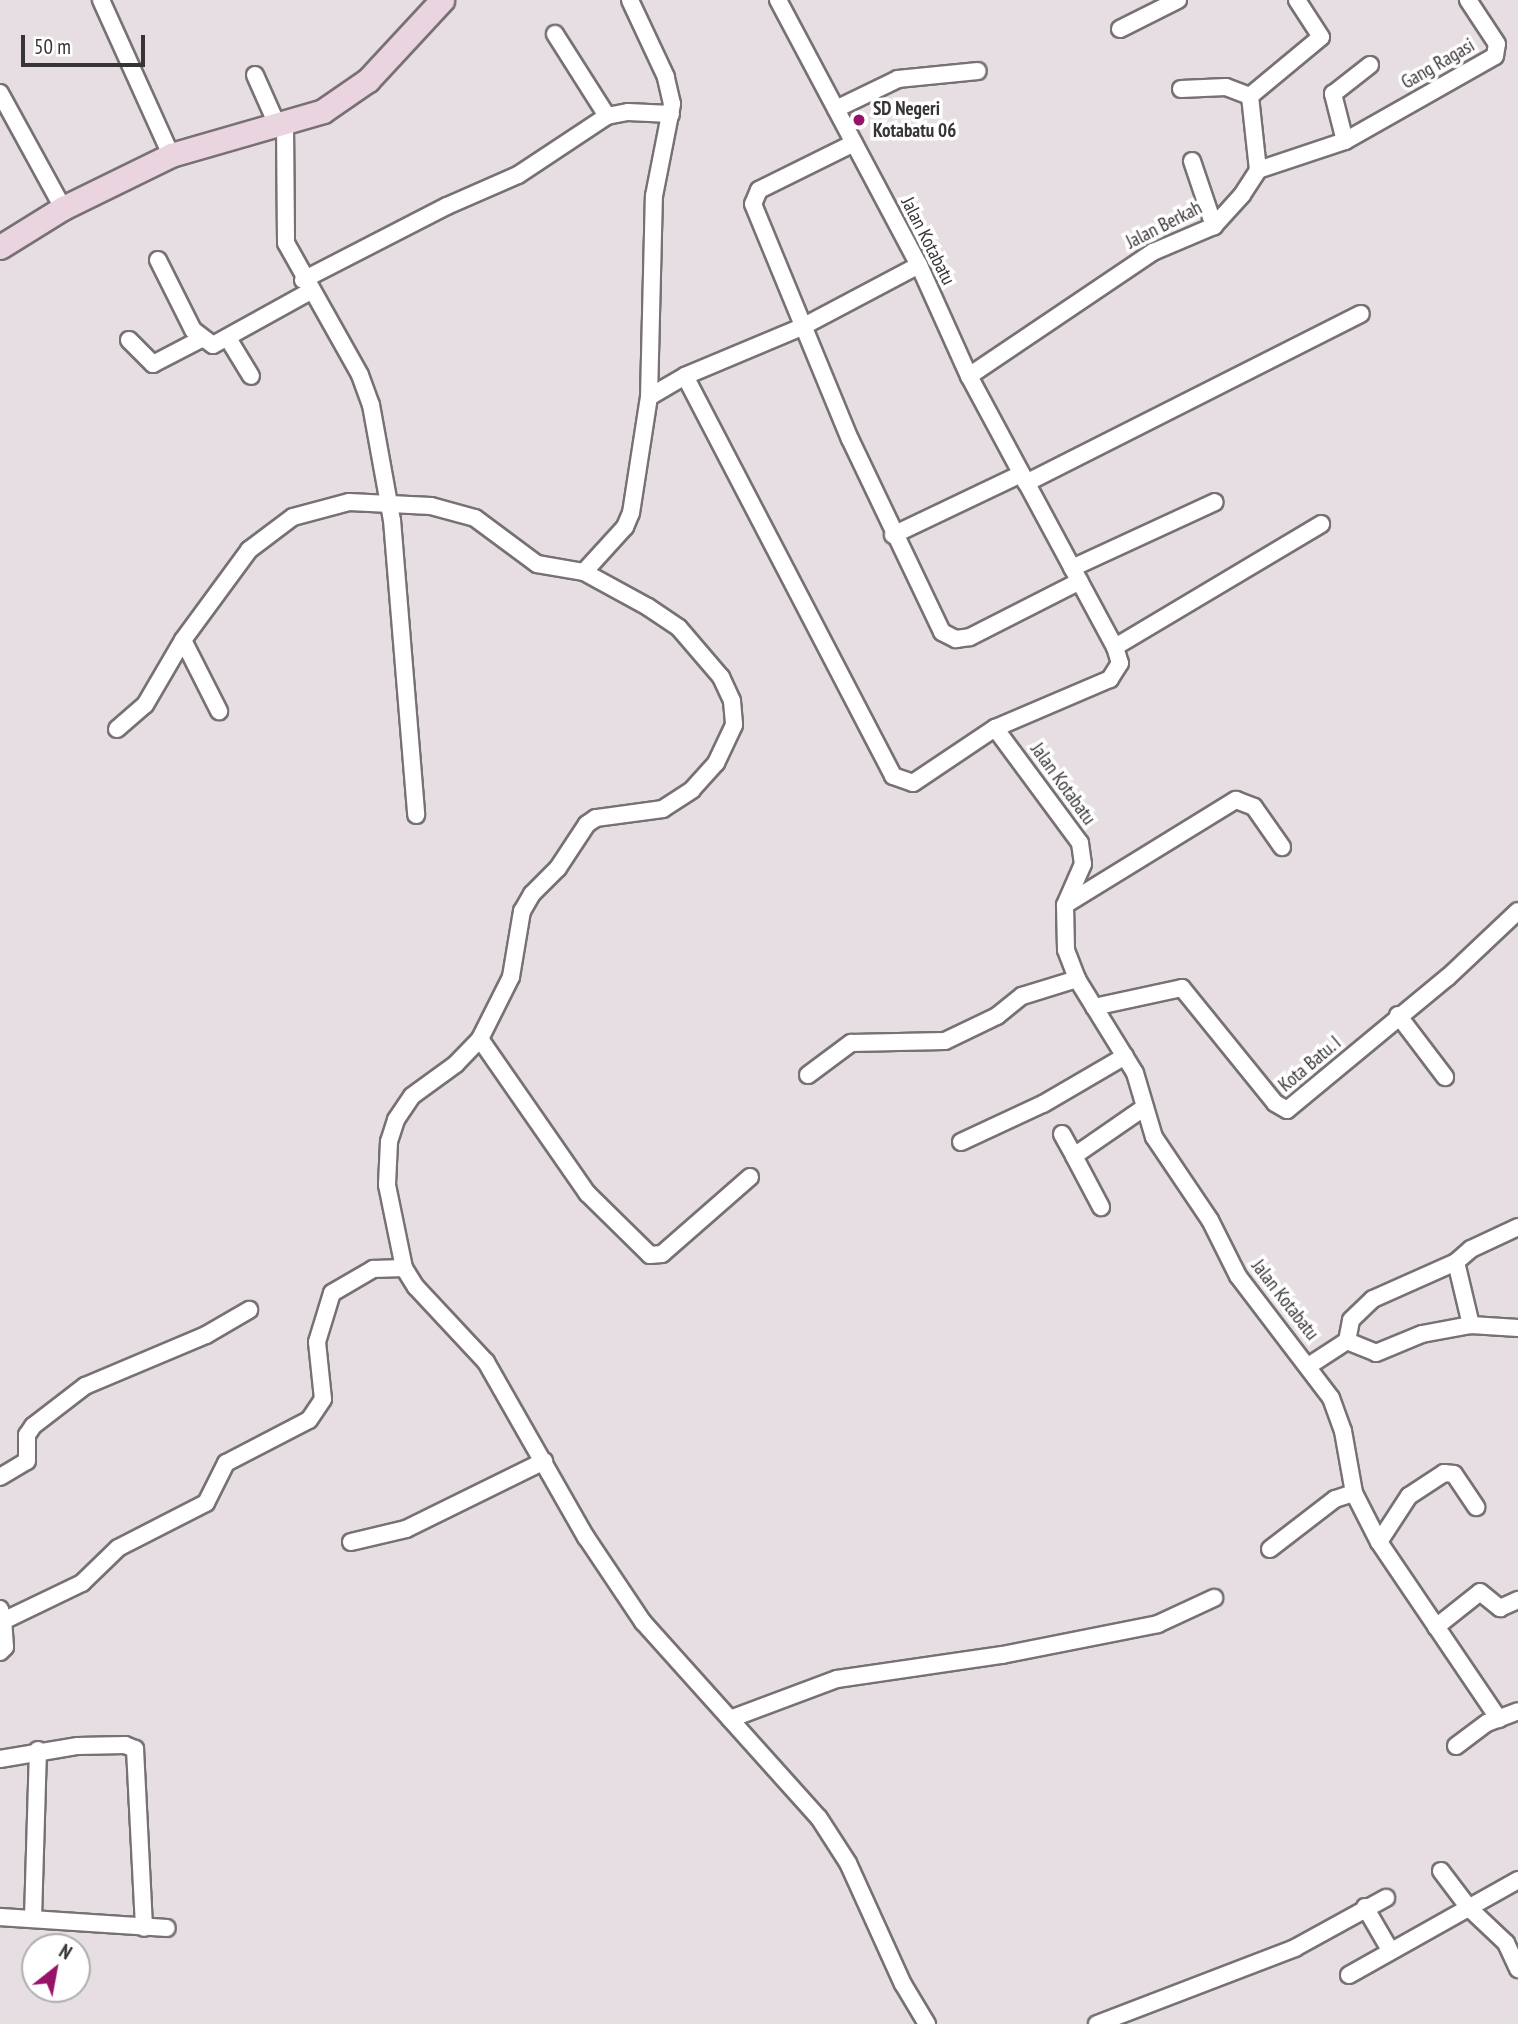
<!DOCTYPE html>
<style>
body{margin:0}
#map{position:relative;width:1518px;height:2024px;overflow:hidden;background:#e6dee2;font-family:"PT Sans Narrow",sans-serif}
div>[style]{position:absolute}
.roads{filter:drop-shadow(2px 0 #787174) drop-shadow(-2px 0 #787174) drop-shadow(0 2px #787174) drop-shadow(0 -2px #787174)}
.minor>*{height:16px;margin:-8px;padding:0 8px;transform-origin:8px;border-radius:8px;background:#fff}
.secondary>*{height:23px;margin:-11.5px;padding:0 11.5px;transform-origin:11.5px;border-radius:11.5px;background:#ead4df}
.dots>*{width:19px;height:19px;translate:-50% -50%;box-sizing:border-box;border:4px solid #fff;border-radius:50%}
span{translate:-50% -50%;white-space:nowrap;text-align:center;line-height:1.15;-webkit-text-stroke:7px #fff;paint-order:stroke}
.street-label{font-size:19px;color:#373435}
.poi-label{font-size:19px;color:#373435;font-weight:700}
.left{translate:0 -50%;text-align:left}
.north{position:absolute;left:21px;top:1933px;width:70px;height:70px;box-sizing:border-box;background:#fff;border:2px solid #afaeae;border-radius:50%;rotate:31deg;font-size:19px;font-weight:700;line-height:28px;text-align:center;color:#373435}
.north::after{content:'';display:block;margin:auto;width:24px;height:32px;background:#981368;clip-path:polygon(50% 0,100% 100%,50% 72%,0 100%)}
.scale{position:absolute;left:21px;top:35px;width:124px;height:32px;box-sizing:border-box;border:4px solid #373435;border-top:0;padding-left:9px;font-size:21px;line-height:24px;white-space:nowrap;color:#373435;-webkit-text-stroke:5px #fff;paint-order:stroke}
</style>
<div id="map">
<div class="roads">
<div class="minor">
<i style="left:101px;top:0;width:170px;rotate:65.7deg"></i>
<i style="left:778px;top:0;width:300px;rotate:62deg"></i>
<i style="left:919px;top:265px;width:122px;rotate:65.8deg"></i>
<i style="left:969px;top:376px;width:308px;rotate:61.7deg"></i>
<i style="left:1115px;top:647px;width:17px;rotate:73deg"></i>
<i style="left:1120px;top:663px;width:19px;rotate:122deg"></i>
<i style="left:1110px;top:679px;width:125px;rotate:156.9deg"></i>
<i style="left:995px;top:728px;width:143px;rotate:53.5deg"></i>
<i style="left:1080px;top:843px;width:21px;rotate:82deg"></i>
<i style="left:1083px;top:864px;width:45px;rotate:113.7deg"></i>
<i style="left:1065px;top:905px;width:45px;rotate:88.7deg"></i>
<i style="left:1066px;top:950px;width:31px;rotate:69deg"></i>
<i style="left:1077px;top:979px;width:110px;rotate:58.3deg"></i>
<i style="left:1135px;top:1073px;width:67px;rotate:73.5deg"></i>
<i style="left:1154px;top:1137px;width:100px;rotate:56deg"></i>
<i style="left:1210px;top:1220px;width:63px;rotate:63.4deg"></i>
<i style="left:1238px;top:1276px;width:153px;rotate:52.7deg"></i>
<i style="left:1331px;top:1398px;width:35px;rotate:70deg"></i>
<i style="left:1343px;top:1431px;width:63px;rotate:79.9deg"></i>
<i style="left:1354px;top:1493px;width:55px;rotate:63deg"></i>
<i style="left:1379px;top:1542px;width:214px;rotate:55.9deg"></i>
<i style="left:1120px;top:29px;width:65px;rotate:-26.6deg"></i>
<i style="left:555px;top:34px;width:97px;rotate:57.6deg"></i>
<i style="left:255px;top:75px;width:57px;rotate:66.1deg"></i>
<i style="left:1181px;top:89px;width:45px;rotate:-2.5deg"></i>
<i style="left:1226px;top:87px;width:26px;rotate:21deg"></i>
<i style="left:0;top:93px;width:131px;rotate:61.3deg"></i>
<i style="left:836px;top:109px;width:69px;rotate:-25.8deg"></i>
<i style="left:898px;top:79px;width:80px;rotate:-5.7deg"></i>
<i style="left:285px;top:125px;width:118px;rotate:89.5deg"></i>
<i style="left:286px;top:243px;width:151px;rotate:60.7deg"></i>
<i style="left:360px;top:375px;width:32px;rotate:70deg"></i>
<i style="left:371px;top:405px;width:117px;rotate:79.7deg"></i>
<i style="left:392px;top:520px;width:296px;rotate:85.3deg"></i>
<i style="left:1345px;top:141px;width:49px;rotate:-104.3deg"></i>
<i style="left:1333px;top:94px;width:47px;rotate:-38.1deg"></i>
<i style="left:854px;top:143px;width:106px;rotate:153.7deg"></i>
<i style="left:759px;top:190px;width:15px;rotate:113deg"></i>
<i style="left:753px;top:204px;width:254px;rotate:67.6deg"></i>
<i style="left:850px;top:439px;width:214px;rotate:64.5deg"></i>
<i style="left:942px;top:632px;width:16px;rotate:27deg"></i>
<i style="left:956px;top:639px;width:14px;rotate:-8deg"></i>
<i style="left:970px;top:637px;width:123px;rotate:-27deg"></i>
<i style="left:1192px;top:161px;width:69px;rotate:71.3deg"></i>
<i style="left:1258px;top:170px;width:92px;rotate:-18.4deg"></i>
<i style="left:1345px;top:141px;width:172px;rotate:-29.5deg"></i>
<i style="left:1495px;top:56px;width:12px;rotate:-81deg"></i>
<i style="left:1497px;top:44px;width:53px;rotate:-123.4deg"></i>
<i style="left:158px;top:260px;width:78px;rotate:63.4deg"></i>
<i style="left:193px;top:330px;width:25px;rotate:37deg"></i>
<i style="left:213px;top:345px;width:110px;rotate:-28.9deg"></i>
<i style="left:303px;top:280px;width:162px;rotate:-27.2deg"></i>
<i style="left:447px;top:206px;width:77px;rotate:-23.6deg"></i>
<i style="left:518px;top:175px;width:107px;rotate:-33.5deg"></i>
<i style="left:607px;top:116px;width:21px;rotate:-11deg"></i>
<i style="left:628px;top:112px;width:43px;rotate:2.7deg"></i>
<i style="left:129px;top:340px;width:34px;rotate:45deg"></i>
<i style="left:153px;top:364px;width:54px;rotate:-27.5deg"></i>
<i style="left:229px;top:340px;width:42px;rotate:58.6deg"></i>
<i style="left:685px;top:376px;width:451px;rotate:62.5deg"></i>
<i style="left:893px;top:776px;width:21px;rotate:19deg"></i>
<i style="left:913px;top:783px;width:99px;rotate:-33.9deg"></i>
<i style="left:969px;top:376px;width:222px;rotate:-34deg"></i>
<i style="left:1153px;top:252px;width:66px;rotate:-23.1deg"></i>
<i style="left:1214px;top:226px;width:42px;rotate:-47.9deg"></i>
<i style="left:1242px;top:195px;width:30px;rotate:-57deg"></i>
<i style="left:1258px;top:170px;width:74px;rotate:-96.2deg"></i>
<i style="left:1250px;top:96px;width:92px;rotate:-39.7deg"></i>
<i style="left:1321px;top:37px;width:44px;rotate:-123deg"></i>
<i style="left:649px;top:397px;width:42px;rotate:-30.3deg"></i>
<i style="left:685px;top:376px;width:127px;rotate:-22.7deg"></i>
<i style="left:802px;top:327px;width:132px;rotate:-27.9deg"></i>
<i style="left:1026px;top:483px;width:375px;rotate:-26.8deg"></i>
<i style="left:893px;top:535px;width:142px;rotate:-25.5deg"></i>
<i style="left:1072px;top:568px;width:157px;rotate:-24.8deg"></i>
<i style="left:584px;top:572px;width:61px;rotate:-47.7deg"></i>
<i style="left:625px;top:527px;width:15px;rotate:-67deg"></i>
<i style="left:631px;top:513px;width:117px;rotate:-81.2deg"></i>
<i style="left:649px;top:397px;width:201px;rotate:-88.6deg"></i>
<i style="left:654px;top:196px;width:94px;rotate:-78.9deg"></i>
<i style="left:672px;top:104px;width:28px;rotate:-103deg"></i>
<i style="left:666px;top:77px;width:85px;rotate:-115.1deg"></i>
<i style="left:183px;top:640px;width:80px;rotate:63.1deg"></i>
<i style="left:1115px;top:647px;width:240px;rotate:-30.8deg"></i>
<i style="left:117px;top:729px;width:37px;rotate:-41deg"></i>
<i style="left:145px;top:705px;width:75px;rotate:-59.7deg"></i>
<i style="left:183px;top:640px;width:112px;rotate:-53.7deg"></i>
<i style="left:249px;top:550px;width:55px;rotate:-36.9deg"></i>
<i style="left:293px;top:517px;width:58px;rotate:-15deg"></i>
<i style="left:349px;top:502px;width:82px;rotate:2.8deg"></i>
<i style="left:431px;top:506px;width:46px;rotate:15.3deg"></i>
<i style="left:475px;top:518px;width:77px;rotate:36.6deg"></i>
<i style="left:537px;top:564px;width:48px;rotate:9.7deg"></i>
<i style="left:584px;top:572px;width:73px;rotate:28.7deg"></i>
<i style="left:648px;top:607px;width:37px;rotate:34deg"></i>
<i style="left:679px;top:628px;width:65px;rotate:49.4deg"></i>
<i style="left:721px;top:677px;width:26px;rotate:65deg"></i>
<i style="left:732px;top:701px;width:24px;rotate:85deg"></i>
<i style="left:734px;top:725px;width:42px;rotate:115.3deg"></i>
<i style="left:716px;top:763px;width:36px;rotate:132deg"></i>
<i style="left:692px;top:790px;width:35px;rotate:147deg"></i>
<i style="left:663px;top:809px;width:68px;rotate:172.3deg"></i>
<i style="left:596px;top:818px;width:11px;rotate:146deg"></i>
<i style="left:587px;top:824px;width:53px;rotate:123.4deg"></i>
<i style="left:558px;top:868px;width:37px;rotate:135deg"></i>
<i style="left:532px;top:894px;width:20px;rotate:120deg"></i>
<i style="left:522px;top:911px;width:67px;rotate:99.5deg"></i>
<i style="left:511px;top:977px;width:69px;rotate:116.6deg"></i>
<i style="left:480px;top:1039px;width:35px;rotate:134deg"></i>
<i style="left:456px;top:1064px;width:54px;rotate:144deg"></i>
<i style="left:412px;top:1096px;width:29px;rotate:124deg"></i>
<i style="left:396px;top:1120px;width:23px;rotate:108deg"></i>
<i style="left:389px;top:1142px;width:43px;rotate:92.7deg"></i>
<i style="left:387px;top:1185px;width:85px;rotate:78.4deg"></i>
<i style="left:404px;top:1268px;width:22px;rotate:58deg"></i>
<i style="left:416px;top:1287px;width:103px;rotate:47deg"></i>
<i style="left:486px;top:1362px;width:202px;rotate:60.3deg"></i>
<i style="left:586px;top:1537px;width:102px;rotate:56.2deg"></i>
<i style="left:643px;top:1622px;width:263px;rotate:48.1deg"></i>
<i style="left:819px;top:1818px;width:54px;rotate:57.2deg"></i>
<i style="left:848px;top:1863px;width:133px;rotate:65.6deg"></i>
<i style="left:903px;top:1984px;width:47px;rotate:59deg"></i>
<i style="left:1065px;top:905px;width:201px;rotate:-31.6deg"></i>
<i style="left:1236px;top:800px;width:19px;rotate:21deg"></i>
<i style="left:1254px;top:807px;width:49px;rotate:55deg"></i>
<i style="left:1094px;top:1007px;width:90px;rotate:-12.2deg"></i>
<i style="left:1182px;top:988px;width:148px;rotate:51deg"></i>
<i style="left:1275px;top:1103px;width:14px;rotate:30deg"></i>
<i style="left:1287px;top:1110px;width:209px;rotate:-39.6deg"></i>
<i style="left:1448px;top:977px;width:96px;rotate:-43.3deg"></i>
<i style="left:1398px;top:1015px;width:78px;rotate:52.8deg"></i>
<i style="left:480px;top:1039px;width:188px;rotate:55.2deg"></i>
<i style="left:587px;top:1193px;width:88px;rotate:44.5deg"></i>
<i style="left:650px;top:1255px;width:12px;rotate:-5deg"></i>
<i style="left:662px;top:1254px;width:117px;rotate:-41.2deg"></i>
<i style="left:808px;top:1075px;width:54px;rotate:-36.7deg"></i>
<i style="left:851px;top:1043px;width:94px;rotate:-1.2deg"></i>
<i style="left:945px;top:1041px;width:58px;rotate:-25.7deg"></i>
<i style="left:997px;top:1016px;width:32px;rotate:-39deg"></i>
<i style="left:1022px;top:996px;width:58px;rotate:-17.2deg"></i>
<i style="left:1062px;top:1134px;width:25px;rotate:61deg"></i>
<i style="left:1074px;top:1156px;width:86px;rotate:-34.6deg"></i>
<i style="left:961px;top:1142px;width:90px;rotate:-24.9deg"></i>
<i style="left:1043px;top:1104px;width:95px;rotate:-30.3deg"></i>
<i style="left:1074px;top:1156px;width:58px;rotate:62.1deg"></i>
<i style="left:1456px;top:1262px;width:65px;rotate:76.6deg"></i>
<i style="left:1347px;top:1341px;width:31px;rotate:22deg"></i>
<i style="left:1376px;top:1353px;width:50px;rotate:-22.4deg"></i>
<i style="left:1422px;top:1334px;width:50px;rotate:-10.4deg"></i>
<i style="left:1471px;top:1325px;width:47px;rotate:3.7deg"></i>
<i style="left:1310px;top:1365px;width:44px;rotate:-33deg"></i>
<i style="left:1347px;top:1341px;width:21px;rotate:-79deg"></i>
<i style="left:1351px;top:1320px;width:30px;rotate:-44deg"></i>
<i style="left:1373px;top:1299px;width:91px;rotate:-24deg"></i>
<i style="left:1456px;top:1262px;width:20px;rotate:-41deg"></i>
<i style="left:1471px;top:1249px;width:52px;rotate:-25.1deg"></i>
<i style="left:0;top:1477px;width:31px;rotate:-31deg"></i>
<i style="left:27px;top:1461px;width:26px;rotate:-90deg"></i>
<i style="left:27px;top:1435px;width:11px;rotate:-56deg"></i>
<i style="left:33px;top:1426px;width:66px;rotate:-37.6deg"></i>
<i style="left:85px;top:1386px;width:131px;rotate:-22.9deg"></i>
<i style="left:206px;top:1335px;width:50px;rotate:-30.2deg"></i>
<i style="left:351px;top:1542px;width:57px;rotate:-13.3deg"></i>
<i style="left:406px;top:1529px;width:154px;rotate:-26.2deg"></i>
<i style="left:1379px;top:1542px;width:55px;rotate:-56.9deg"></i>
<i style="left:1409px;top:1496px;width:42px;rotate:-33.3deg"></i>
<i style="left:1444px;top:1473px;width:10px;rotate:6deg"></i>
<i style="left:1454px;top:1474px;width:40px;rotate:56deg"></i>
<i style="left:1270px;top:1549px;width:82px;rotate:-37.6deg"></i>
<i style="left:1335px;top:1499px;width:20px;rotate:-18deg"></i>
<i style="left:0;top:1609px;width:12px;rotate:76deg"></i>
<i style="left:3px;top:1621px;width:88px;rotate:-25.7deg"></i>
<i style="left:82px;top:1583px;width:50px;rotate:-44.2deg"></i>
<i style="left:118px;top:1548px;width:99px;rotate:-27.1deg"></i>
<i style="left:206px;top:1503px;width:45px;rotate:-63.4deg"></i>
<i style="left:226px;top:1463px;width:93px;rotate:-27.4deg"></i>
<i style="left:309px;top:1420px;width:25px;rotate:-56deg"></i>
<i style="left:323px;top:1399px;width:57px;rotate:-96deg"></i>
<i style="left:317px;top:1342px;width:51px;rotate:-73deg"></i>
<i style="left:332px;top:1293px;width:48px;rotate:-30.3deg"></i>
<i style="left:373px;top:1269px;width:31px;rotate:-2deg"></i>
<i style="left:1436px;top:1627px;width:56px;rotate:-38.5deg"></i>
<i style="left:1480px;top:1592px;width:26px;rotate:39deg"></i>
<i style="left:1500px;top:1608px;width:20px;rotate:-24deg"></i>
<i style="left:0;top:1652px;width:7px;rotate:-45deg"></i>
<i style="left:5px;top:1647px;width:26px;rotate:-94deg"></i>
<i style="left:730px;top:1719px;width:114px;rotate:-20.5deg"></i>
<i style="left:837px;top:1679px;width:167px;rotate:-8.3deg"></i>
<i style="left:1002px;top:1655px;width:159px;rotate:-11.2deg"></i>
<i style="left:1158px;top:1624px;width:62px;rotate:-24.9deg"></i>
<i style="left:1456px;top:1746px;width:39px;rotate:-37deg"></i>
<i style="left:1487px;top:1723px;width:33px;rotate:-21deg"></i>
<i style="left:0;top:1759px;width:79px;rotate:-9.5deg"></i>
<i style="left:78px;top:1746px;width:47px;rotate:-1.2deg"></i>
<i style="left:125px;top:1745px;width:11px;rotate:22deg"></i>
<i style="left:135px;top:1749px;width:179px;rotate:87.1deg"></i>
<i style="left:1441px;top:1871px;width:46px;rotate:52.9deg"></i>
<i style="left:1469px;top:1908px;width:51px;rotate:43.4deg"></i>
<i style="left:1506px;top:1943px;width:29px;rotate:65deg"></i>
<i style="left:1365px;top:1907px;width:50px;rotate:59.8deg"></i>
<i style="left:0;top:1917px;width:167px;rotate:3.8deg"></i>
<i style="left:33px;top:1918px;width:168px;rotate:-88.3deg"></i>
<i style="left:1349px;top:1975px;width:194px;rotate:-29.3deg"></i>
<i style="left:1097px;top:2024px;width:212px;rotate:-21deg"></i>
<i style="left:1295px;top:1948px;width:104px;rotate:-28.8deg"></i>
</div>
<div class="secondary">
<i style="left:0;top:247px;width:74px;rotate:-31.8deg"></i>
<i style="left:63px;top:208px;width:120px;rotate:-26.1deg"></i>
<i style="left:171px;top:155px;width:158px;rotate:-16.1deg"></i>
<i style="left:323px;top:111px;width:55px;rotate:-34.6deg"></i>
<i style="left:368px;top:80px;width:109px;rotate:-47.2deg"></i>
</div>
</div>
<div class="dots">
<i style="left:859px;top:120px;background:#981368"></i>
</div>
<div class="street-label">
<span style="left:1438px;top:64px;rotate:-30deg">Gang Ragasi</span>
<span style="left:1164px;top:225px;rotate:-27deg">Jalan Berkah</span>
<span style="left:928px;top:241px;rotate:63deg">Jalan Kotabatu</span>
<span style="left:1063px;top:784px;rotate:54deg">Jalan Kotabatu</span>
<span style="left:1310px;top:1064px;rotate:-40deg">Kota Batu. I</span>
<span style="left:1285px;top:1300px;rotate:52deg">Jalan Kotabatu</span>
</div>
<div class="poi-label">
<span class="left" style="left:873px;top:120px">SD Negeri<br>Kotabatu 06</span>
</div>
<div class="north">N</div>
<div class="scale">50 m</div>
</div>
